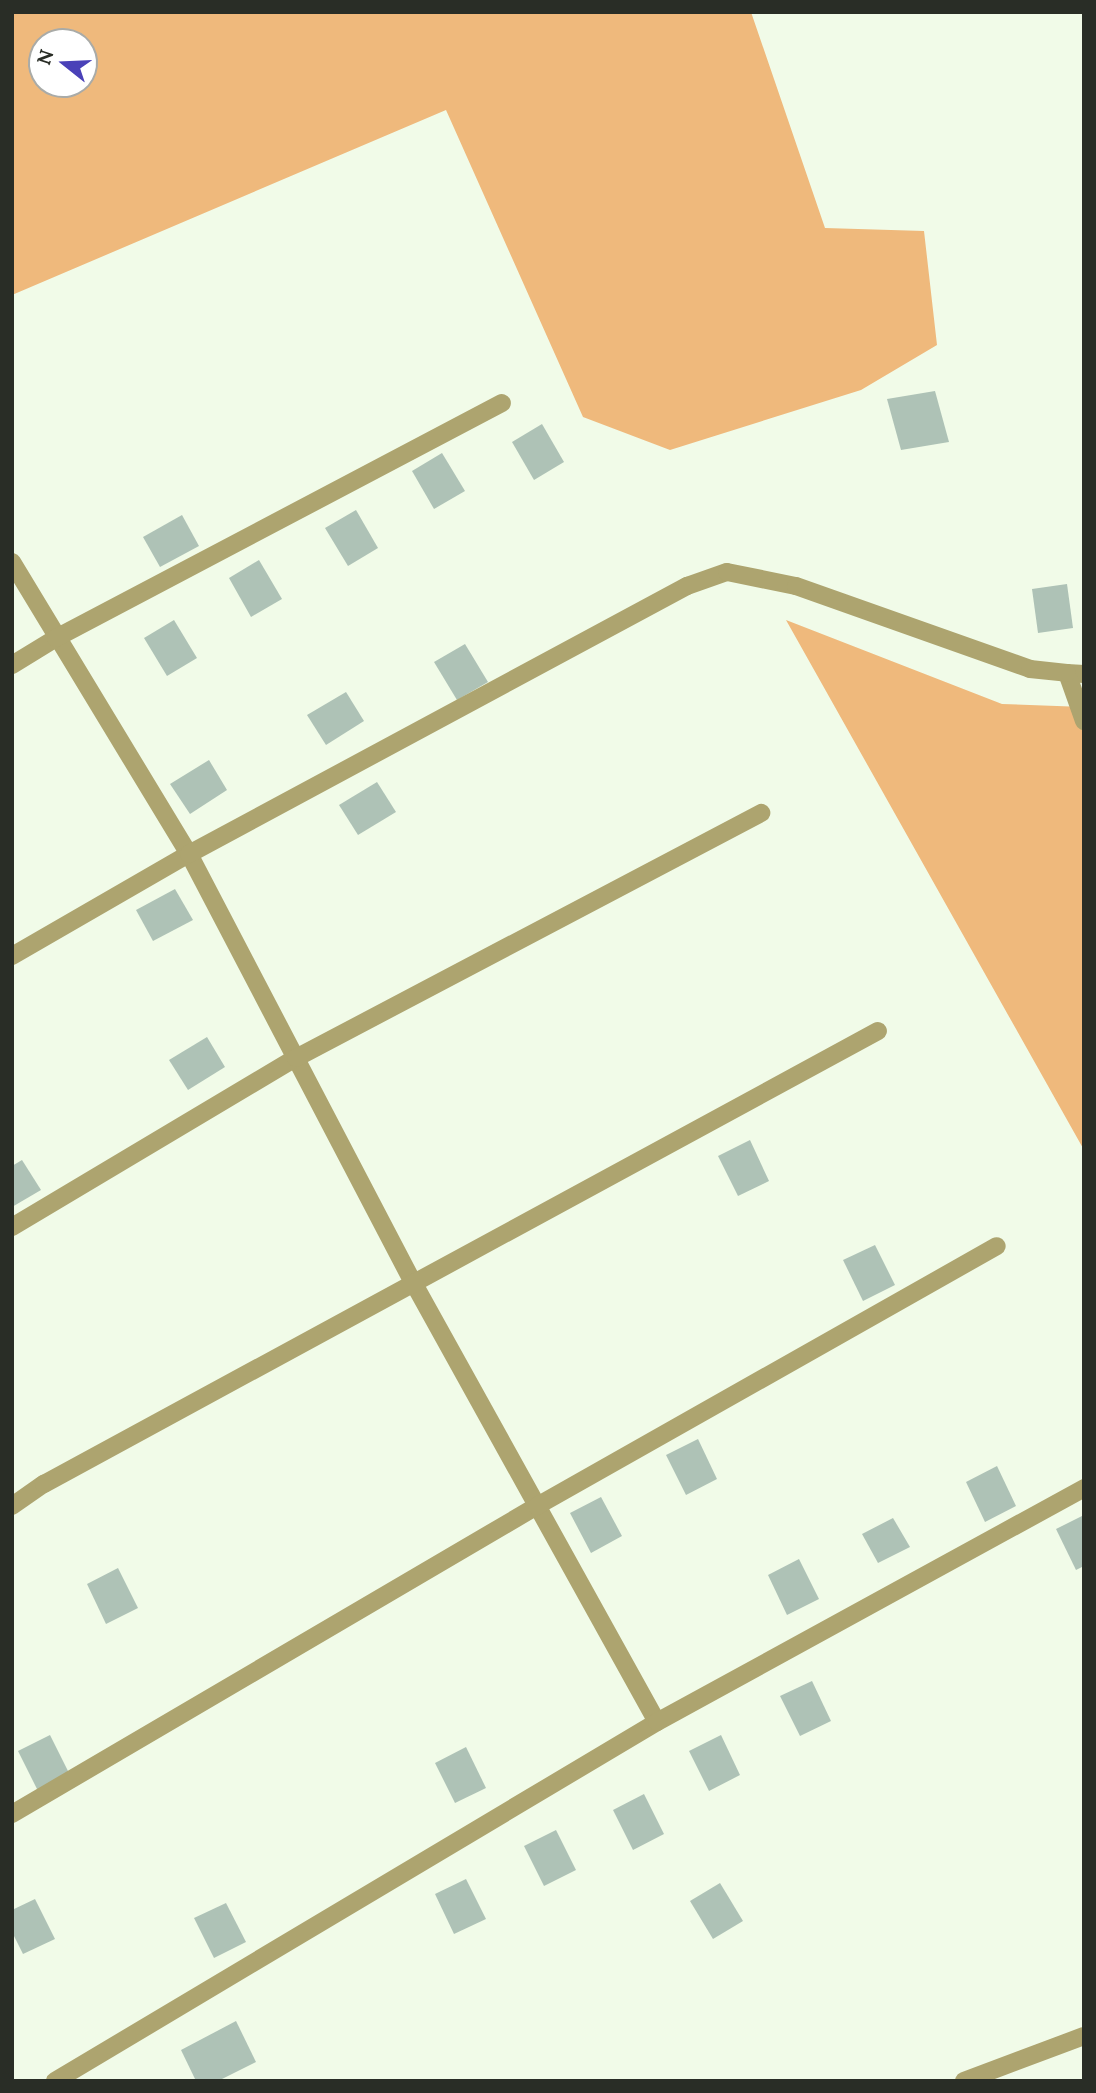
<!DOCTYPE html>
<style>
body{margin:0}
#map{position:relative;width:1096px;height:2093px;overflow:hidden;background:#f1fbe8;font-family:Lora,serif}
div>[style]{position:absolute}
.forest>*{inset:0;background:#efb97c}
.building>*{inset:0;background:#aec2b6}
.street>*{height:18px;margin:-9px;padding:0 9px;transform-origin:9px;border-radius:9px;background:#ada46f}
span{translate:-50% -50%;white-space:nowrap;text-align:center;line-height:1.15;-webkit-text-stroke:5px #fff;paint-order:stroke}
.frame{position:absolute;inset:0;border:14px solid #292d26;pointer-events:none}
.north{position:absolute;left:28px;top:28px;width:70px;height:70px;box-sizing:border-box;background:#fff;border:2px solid #a9aba8;border-radius:50%;rotate:288deg;font-size:19px;font-weight:700;line-height:28px;text-align:center;color:#292d26}
.north::after{content:'';display:block;margin:auto;width:24px;height:32px;background:#4a41b8;clip-path:polygon(50% 0,100% 100%,50% 72%,0 100%)}
</style>
<div id="map">
<div class="forest">
<i style="clip-path:polygon(evenodd,12px 12px,751px 12px,825px 228px,924px 231px,937px 345px,861px 390px,670px 450px,583px 417px,446px 110px,12px 295px,12px 12px,42px 42px,84px 42px,84px 84px,42px 84px,42px 42px)"></i>
<i style="clip-path:polygon(786px 620px,1002px 704px,1084px 707px,1084px 1150px)"></i>
</div>
<div class="building">
<i style="clip-path:polygon(935px 391px,949px 442px,901px 450px,887px 399px)"></i>
<i style="clip-path:polygon(542px 424px,564px 462px,534px 480px,512px 442px)"></i>
<i style="clip-path:polygon(442px 453px,465px 491px,434px 509px,412px 471px)"></i>
<i style="clip-path:polygon(356px 510px,378px 548px,348px 566px,325px 528px)"></i>
<i style="clip-path:polygon(182px 515px,199px 546px,160px 567px,143px 537px)"></i>
<i style="clip-path:polygon(259px 560px,282px 599px,251px 617px,229px 578px)"></i>
<i style="clip-path:polygon(1067px 584px,1073px 628px,1038px 633px,1032px 589px)"></i>
<i style="clip-path:polygon(174px 620px,197px 658px,167px 676px,144px 638px)"></i>
<i style="clip-path:polygon(465px 644px,488px 682px,457px 700px,434px 662px)"></i>
<i style="clip-path:polygon(346px 692px,364px 721px,326px 745px,307px 715px)"></i>
<i style="clip-path:polygon(209px 760px,227px 790px,190px 814px,170px 784px)"></i>
<i style="clip-path:polygon(377px 782px,396px 812px,358px 835px,339px 805px)"></i>
<i style="clip-path:polygon(175px 889px,193px 920px,153px 941px,136px 910px)"></i>
<i style="clip-path:polygon(207px 1037px,225px 1067px,188px 1090px,169px 1060px)"></i>
<i style="clip-path:polygon(750px 1140px,769px 1181px,738px 1196px,718px 1156px)"></i>
<i style="clip-path:polygon(22px 1160px,41px 1190px,12px 1207px,12px 1166px)"></i>
<i style="clip-path:polygon(875px 1245px,895px 1285px,863px 1301px,843px 1260px)"></i>
<i style="clip-path:polygon(698px 1439px,717px 1479px,686px 1495px,666px 1455px)"></i>
<i style="clip-path:polygon(997px 1466px,1016px 1506px,985px 1522px,966px 1482px)"></i>
<i style="clip-path:polygon(601px 1497px,622px 1536px,591px 1553px,570px 1513px)"></i>
<i style="clip-path:polygon(1084px 1515px,1084px 1566px,1076px 1570px,1056px 1529px)"></i>
<i style="clip-path:polygon(893px 1518px,910px 1547px,878px 1563px,862px 1534px)"></i>
<i style="clip-path:polygon(799px 1559px,819px 1599px,787px 1615px,768px 1575px)"></i>
<i style="clip-path:polygon(118px 1568px,138px 1608px,106px 1624px,87px 1584px)"></i>
<i style="clip-path:polygon(812px 1681px,831px 1721px,800px 1736px,780px 1696px)"></i>
<i style="clip-path:polygon(50px 1735px,70px 1775px,38px 1791px,18px 1751px)"></i>
<i style="clip-path:polygon(721px 1735px,740px 1775px,709px 1791px,689px 1751px)"></i>
<i style="clip-path:polygon(466px 1747px,486px 1788px,455px 1803px,435px 1763px)"></i>
<i style="clip-path:polygon(644px 1794px,664px 1834px,633px 1850px,613px 1810px)"></i>
<i style="clip-path:polygon(556px 1830px,576px 1870px,544px 1886px,524px 1846px)"></i>
<i style="clip-path:polygon(466px 1879px,486px 1919px,454px 1934px,435px 1894px)"></i>
<i style="clip-path:polygon(720px 1883px,743px 1921px,713px 1939px,690px 1901px)"></i>
<i style="clip-path:polygon(35px 1899px,55px 1939px,23px 1954px,12px 1932px,12px 1910px)"></i>
<i style="clip-path:polygon(226px 1903px,246px 1942px,214px 1958px,194px 1918px)"></i>
<i style="clip-path:polygon(236px 2021px,256px 2062px,218px 2081px,196px 2081px,181px 2050px)"></i>
</div>
<div class="street">
<i style="left:12px;top:562px;width:341px;rotate:58.8deg"></i>
<i style="left:189px;top:854px;width:483px;rotate:62.4deg"></i>
<i style="left:413px;top:1282px;width:503px;rotate:60.99deg"></i>
<i style="left:12px;top:665px;width:52px;rotate:-31.5deg"></i>
<i style="left:56px;top:638px;width:504px;rotate:-27.79deg"></i>
<i style="left:1084px;top:674px;width:17px;rotate:-177deg"></i>
<i style="left:1067px;top:673px;width:51px;rotate:70.5deg"></i>
<i style="left:12px;top:956px;width:204px;rotate:-30deg"></i>
<i style="left:189px;top:854px;width:566px;rotate:-28.29deg"></i>
<i style="left:687px;top:586px;width:42px;rotate:-19.3deg"></i>
<i style="left:727px;top:572px;width:70px;rotate:11.5deg"></i>
<i style="left:796px;top:586px;width:248px;rotate:19.5deg"></i>
<i style="left:1030px;top:669px;width:37px;rotate:6deg"></i>
<i style="left:12px;top:1227px;width:330px;rotate:-30.8deg"></i>
<i style="left:296px;top:1058px;width:526px;rotate:-27.78deg"></i>
<i style="left:12px;top:1506px;width:39px;rotate:-35deg"></i>
<i style="left:44px;top:1484px;width:949px;rotate:-28.51deg"></i>
<i style="left:12px;top:1814px;width:609px;rotate:-30.4deg"></i>
<i style="left:537px;top:1506px;width:528px;rotate:-29.48deg"></i>
<i style="left:55px;top:2081px;width:701px;rotate:-30.81deg"></i>
<i style="left:657px;top:1722px;width:487px;rotate:-28.7deg"></i>
<i style="left:964px;top:2081px;width:128px;rotate:-20.6deg"></i>
</div>
<div class="frame"></div>
<div class="north">N</div>
</div>
